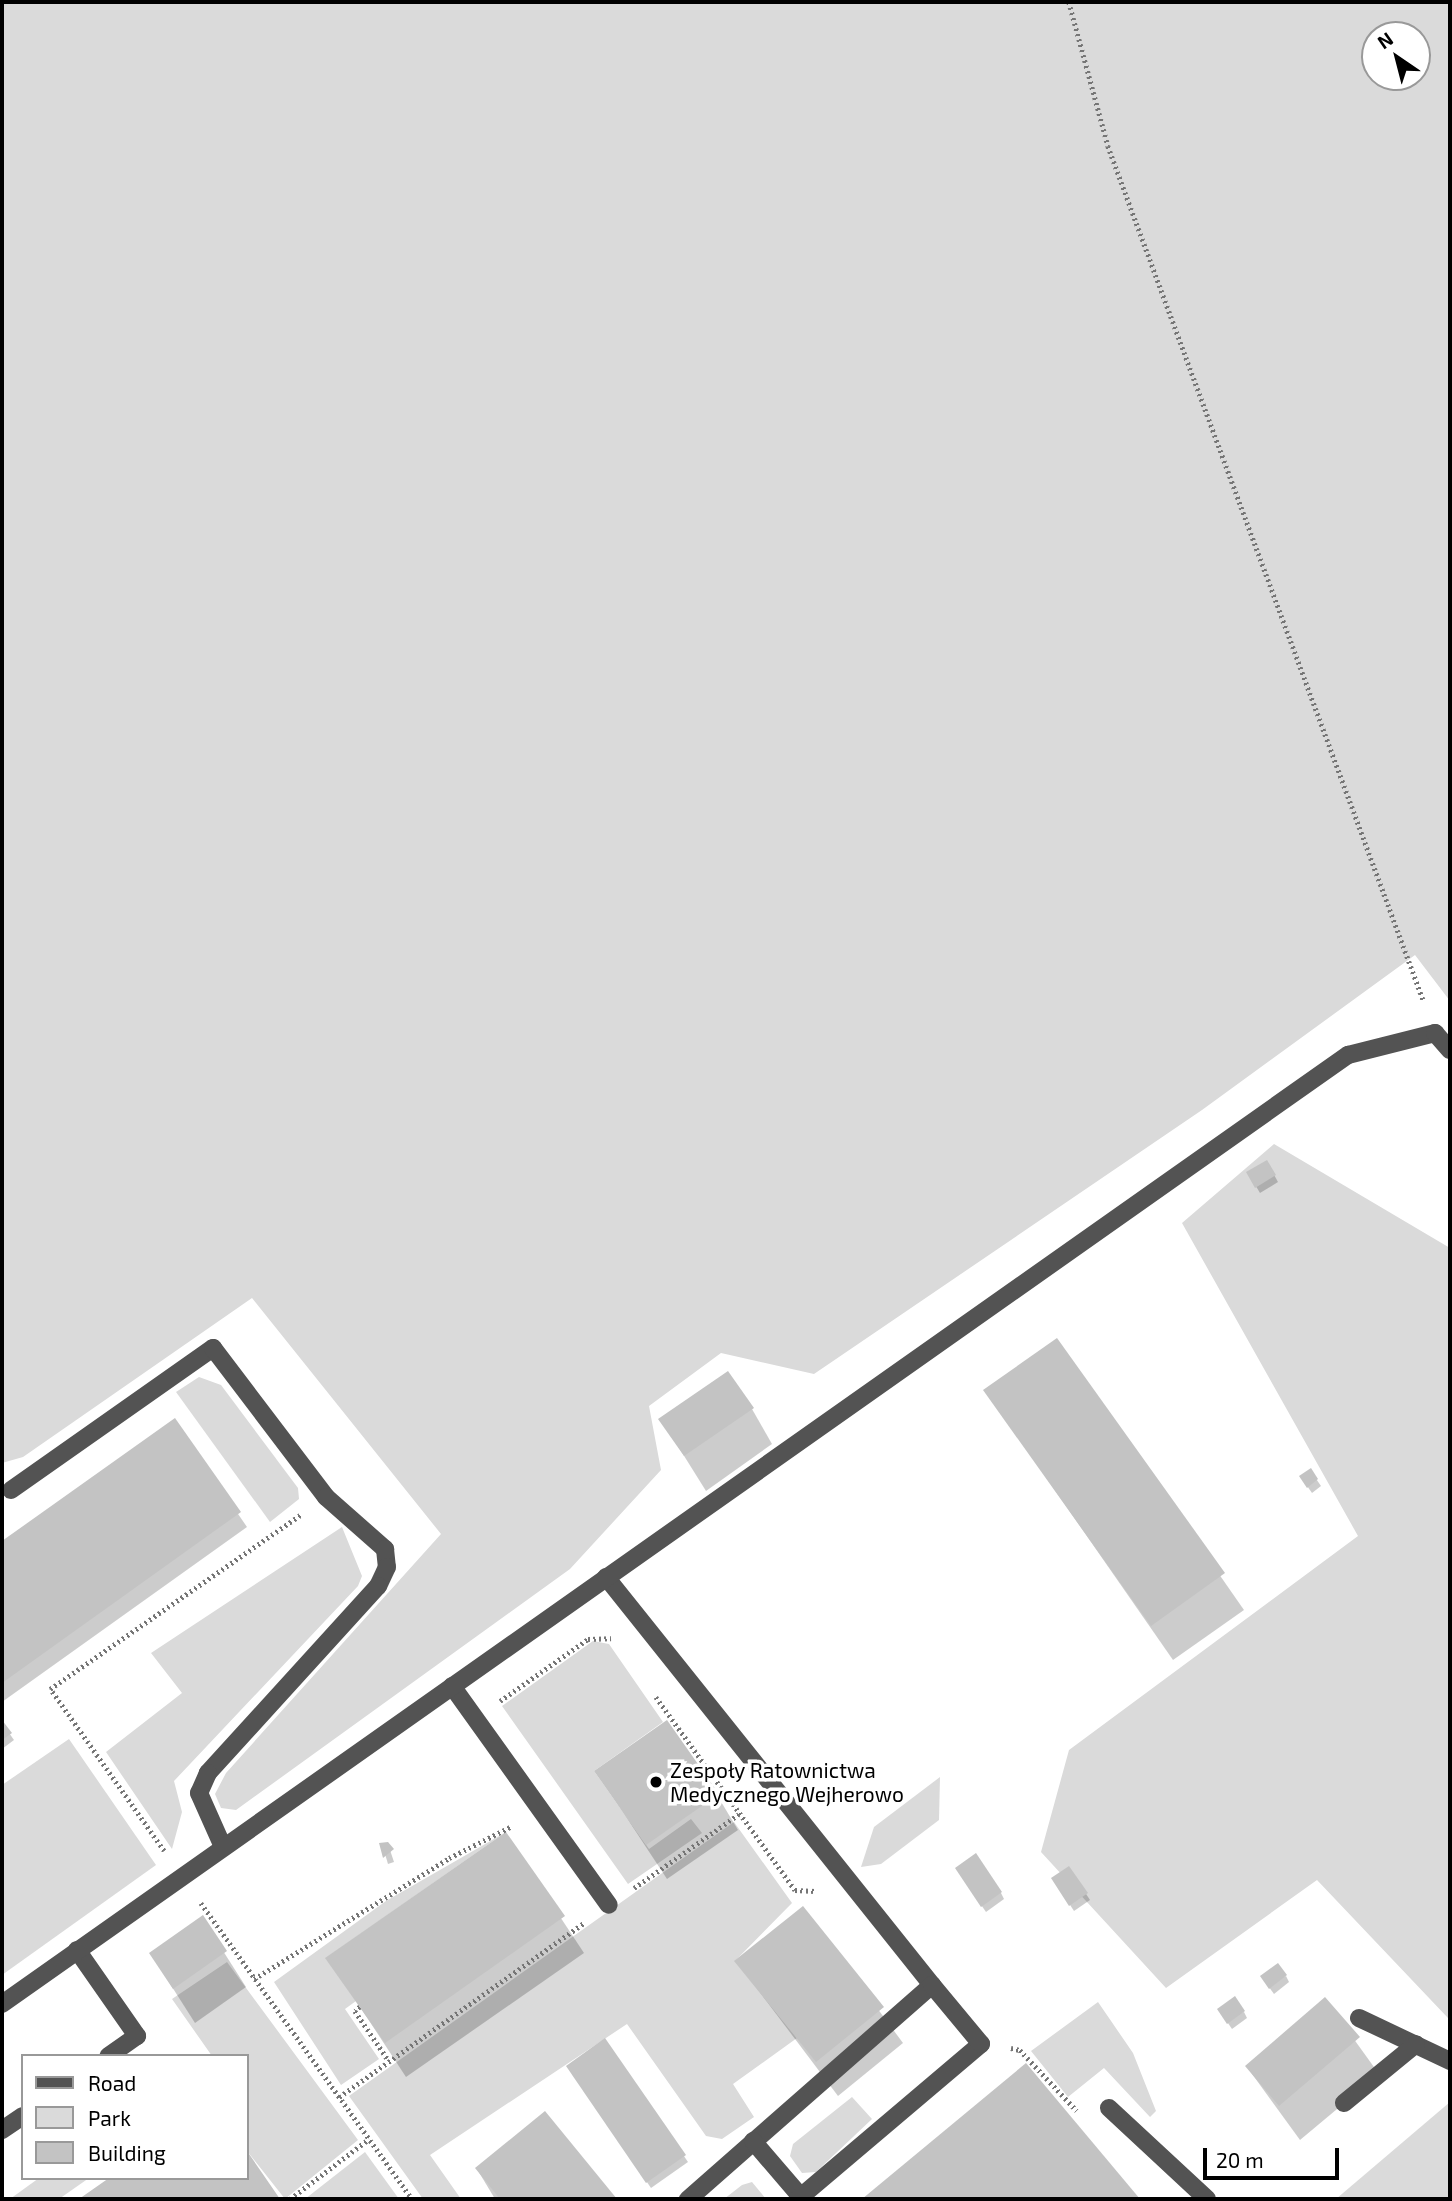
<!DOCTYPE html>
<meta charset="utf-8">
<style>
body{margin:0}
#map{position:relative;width:1452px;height:2201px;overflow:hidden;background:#fff;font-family:"Exo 2",sans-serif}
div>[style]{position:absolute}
.green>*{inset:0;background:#dadada}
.shadow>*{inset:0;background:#0003}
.building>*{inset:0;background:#c3c3c3}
.path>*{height:4.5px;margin-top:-2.25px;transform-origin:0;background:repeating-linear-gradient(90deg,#757575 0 2px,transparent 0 5.5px)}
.minor>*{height:18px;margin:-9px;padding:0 9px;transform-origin:9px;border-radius:9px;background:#535353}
.dots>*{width:19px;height:19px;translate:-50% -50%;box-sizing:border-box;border:4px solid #fff;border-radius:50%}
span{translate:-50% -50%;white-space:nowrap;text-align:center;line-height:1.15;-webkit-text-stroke:7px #fff;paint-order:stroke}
.poi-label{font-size:21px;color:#000}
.left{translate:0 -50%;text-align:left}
.frame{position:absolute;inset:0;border:4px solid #000;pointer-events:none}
.legend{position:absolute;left:21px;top:2054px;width:228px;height:126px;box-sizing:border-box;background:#fff;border:2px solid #999;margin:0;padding:9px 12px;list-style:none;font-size:21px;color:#000}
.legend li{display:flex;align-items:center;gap:14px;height:35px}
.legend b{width:35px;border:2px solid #999}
.north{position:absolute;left:1361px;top:21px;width:70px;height:70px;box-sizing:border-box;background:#fff;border:2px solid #999;border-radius:50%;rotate:325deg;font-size:19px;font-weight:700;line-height:28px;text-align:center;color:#000}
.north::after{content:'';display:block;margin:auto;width:24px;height:32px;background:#000;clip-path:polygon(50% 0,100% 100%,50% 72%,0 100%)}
.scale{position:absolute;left:1203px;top:2148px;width:136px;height:32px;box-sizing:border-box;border:4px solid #000;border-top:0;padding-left:9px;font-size:21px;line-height:24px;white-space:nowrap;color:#000;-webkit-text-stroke:5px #fff;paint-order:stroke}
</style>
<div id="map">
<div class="green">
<i style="clip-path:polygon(evenodd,2px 2px,1450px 2px,1450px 1001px,1415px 955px,1202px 1110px,814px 1374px,721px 1353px,649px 1406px,661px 1470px,570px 1569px,236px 1810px,221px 1808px,215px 1794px,226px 1773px,441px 1534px,252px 1298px,23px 1457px,2px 1463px,2px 2px,1375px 35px,1417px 35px,1417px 77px,1375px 77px,1375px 35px)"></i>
<i style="clip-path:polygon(1274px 1144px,1450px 1248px,1448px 2018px,1317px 1880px,1166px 1988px,1041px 1852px,1069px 1750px,1358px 1536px,1182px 1223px)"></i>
<i style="clip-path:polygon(199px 1377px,221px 1385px,298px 1488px,299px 1499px,270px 1522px,176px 1392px)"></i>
<i style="clip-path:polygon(342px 1527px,362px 1576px,358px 1586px,174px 1781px,182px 1812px,172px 1849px,106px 1752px,182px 1693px,151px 1653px)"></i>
<i style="clip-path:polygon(593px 1641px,609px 1644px,663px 1722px,594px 1771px,649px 1849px,691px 1819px,702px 1833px,628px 1884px,502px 1706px)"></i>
<i style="clip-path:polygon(69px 1739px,156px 1865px,2px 1975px,2px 1785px)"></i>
<i style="clip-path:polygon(940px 1777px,939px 1820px,881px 1864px,861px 1867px,874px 1827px)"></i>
<i style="clip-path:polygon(734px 1822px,792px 1903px,735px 1961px,797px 2038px,733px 2084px,754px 2117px,722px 2139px,706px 2136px,627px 2024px,430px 2155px,461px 2199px,423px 2199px,349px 2096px)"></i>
<i style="clip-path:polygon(506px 1832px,326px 1958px,356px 2001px,345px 2009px,379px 2059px,341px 2085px,274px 1982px,386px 1901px)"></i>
<i style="clip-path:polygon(227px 1962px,358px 2140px,285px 2199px,247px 2151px,247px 2056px,212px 2056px,172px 1999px)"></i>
<i style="clip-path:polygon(1098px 2002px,1133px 2053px,1156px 2111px,1150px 2117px,1104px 2068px,1068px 2097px,1031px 2051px)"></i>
<i style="clip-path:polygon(852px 2097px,872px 2119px,816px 2172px,802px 2173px,790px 2156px,793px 2144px)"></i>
<i style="clip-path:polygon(1450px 2102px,1450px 2199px,1336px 2199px)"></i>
<i style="clip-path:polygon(365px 2152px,399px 2199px,305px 2199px)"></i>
<i style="clip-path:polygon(39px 2178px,89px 2178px,59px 2199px,10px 2199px)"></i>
<i style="clip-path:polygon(752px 2182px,766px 2199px,724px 2199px,742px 2185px)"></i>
</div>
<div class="shadow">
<i style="clip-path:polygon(1267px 1162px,1278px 1182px,1260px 1193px,1248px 1173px)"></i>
<i style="clip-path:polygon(1056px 1340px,1244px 1610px,1173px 1660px,986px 1391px)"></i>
<i style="clip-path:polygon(752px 1409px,772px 1444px,706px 1491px,661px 1419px)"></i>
<i style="clip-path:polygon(174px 1421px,247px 1527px,2px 1702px,2px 1545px)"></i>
<i style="clip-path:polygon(1310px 1470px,1321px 1486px,1312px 1493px,1305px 1483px)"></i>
<i style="clip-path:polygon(2px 1723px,14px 1740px,2px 1749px)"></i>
<i style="clip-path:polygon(596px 1771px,717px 1795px,738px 1830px,667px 1879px)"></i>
<i style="clip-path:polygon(506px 1835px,584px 1953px,406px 2077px,328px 1958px)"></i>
<i style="clip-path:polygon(382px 1844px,390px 1850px,394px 1862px,388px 1864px)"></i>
<i style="clip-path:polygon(1069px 1868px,1090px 1900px,1074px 1911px,1057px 1885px)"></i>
<i style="clip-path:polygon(960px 1874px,1001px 1893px,1004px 1899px,986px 1912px)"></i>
<i style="clip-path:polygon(803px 1908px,903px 2043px,838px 2096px,737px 1962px)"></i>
<i style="clip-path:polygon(202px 1918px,246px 1987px,195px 2023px,151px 1954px)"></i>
<i style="clip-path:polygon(1286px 1976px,1289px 1982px,1274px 1994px,1266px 1983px)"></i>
<i style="clip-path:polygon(1325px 1999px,1379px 2074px,1300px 2140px,1247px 2067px)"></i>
<i style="clip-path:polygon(1244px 2012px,1247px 2018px,1232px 2029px,1223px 2016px)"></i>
<i style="clip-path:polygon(605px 2040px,688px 2162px,651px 2188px,572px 2073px)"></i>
<i style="clip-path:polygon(1026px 2065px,1138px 2199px,865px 2199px)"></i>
<i style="clip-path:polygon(545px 2114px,615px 2199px,495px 2199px,477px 2169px)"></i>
<i style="clip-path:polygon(247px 2154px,278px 2199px,82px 2199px,112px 2178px,247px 2178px)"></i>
</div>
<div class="building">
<i style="clip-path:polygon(1267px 1160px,1276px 1175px,1255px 1188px,1246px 1172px)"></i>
<i style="clip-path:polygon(1057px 1338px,1225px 1573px,1151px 1626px,983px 1390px)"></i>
<i style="clip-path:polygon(728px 1371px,754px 1408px,684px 1456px,658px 1419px)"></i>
<i style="clip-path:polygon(175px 1418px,241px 1512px,2px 1683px,2px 1541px)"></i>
<i style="clip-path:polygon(1311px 1468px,1318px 1479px,1307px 1488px,1299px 1476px)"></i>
<i style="clip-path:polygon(2px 1720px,12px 1733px,2px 1740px)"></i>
<i style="clip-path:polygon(667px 1720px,719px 1794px,646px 1845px,594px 1771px)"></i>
<i style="clip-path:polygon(506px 1832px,565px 1916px,385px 2043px,325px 1958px)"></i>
<i style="clip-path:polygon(388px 1842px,394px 1849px,383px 1858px,379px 1843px)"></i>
<i style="clip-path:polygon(976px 1853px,1002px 1892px,981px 1907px,955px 1868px)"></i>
<i style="clip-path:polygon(1069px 1866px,1088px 1893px,1069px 1906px,1051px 1878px)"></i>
<i style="clip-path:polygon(803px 1906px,884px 2007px,816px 2062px,734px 1961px)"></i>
<i style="clip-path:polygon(203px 1915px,227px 1951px,173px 1989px,149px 1953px)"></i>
<i style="clip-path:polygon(1278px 1963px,1287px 1975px,1269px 1989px,1260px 1976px)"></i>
<i style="clip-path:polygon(1235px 1996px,1245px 2011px,1227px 2024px,1217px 2009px)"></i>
<i style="clip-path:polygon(1325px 1997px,1360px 2037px,1279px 2106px,1245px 2066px)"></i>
<i style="clip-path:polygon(605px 2038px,686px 2155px,646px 2183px,566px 2066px)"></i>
<i style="clip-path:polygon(1026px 2063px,1140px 2199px,862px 2199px)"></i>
<i style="clip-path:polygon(545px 2111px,617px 2199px,500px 2199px,475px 2168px)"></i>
<i style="clip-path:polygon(247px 2151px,280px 2199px,79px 2199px,109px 2178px,247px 2178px)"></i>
</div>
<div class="path">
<i style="left:1069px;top:2px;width:149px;rotate:74.8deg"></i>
<i style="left:1108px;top:146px;width:912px;rotate:69.74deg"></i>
<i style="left:656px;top:1697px;width:238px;rotate:54.2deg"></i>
<i style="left:795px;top:1890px;width:20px;rotate:3deg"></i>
<i style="left:500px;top:1701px;width:108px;rotate:-35.2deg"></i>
<i style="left:588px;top:1639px;width:23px;rotate:-2deg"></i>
<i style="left:164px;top:1851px;width:198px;rotate:-125.1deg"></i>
<i style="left:50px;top:1689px;width:305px;rotate:-34.8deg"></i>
<i style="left:634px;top:1888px;width:128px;rotate:-35.2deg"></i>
<i style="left:201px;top:1903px;width:364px;rotate:54.5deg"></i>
<i style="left:254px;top:1979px;width:229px;rotate:-31.8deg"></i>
<i style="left:449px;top:1858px;width:71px;rotate:-26.9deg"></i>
<i style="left:360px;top:2007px;width:6px;rotate:141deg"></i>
<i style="left:355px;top:2011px;width:60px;rotate:55.8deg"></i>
<i style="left:1011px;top:2048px;width:9px;rotate:13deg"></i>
<i style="left:1020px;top:2050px;width:83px;rotate:46.9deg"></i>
<i style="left:339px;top:2097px;width:301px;rotate:-35.4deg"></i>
<i style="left:290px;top:2199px;width:99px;rotate:-37.2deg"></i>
</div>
<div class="minor">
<i style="left:11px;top:1490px;width:247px;rotate:-35.1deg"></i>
<i style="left:213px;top:1348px;width:187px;rotate:52.8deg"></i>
<i style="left:326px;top:1497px;width:79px;rotate:41.4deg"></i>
<i style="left:385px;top:1549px;width:18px;rotate:84deg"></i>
<i style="left:387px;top:1567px;width:21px;rotate:115deg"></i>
<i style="left:378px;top:1586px;width:253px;rotate:132.3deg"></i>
<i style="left:208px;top:1773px;width:22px;rotate:114deg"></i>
<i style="left:199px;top:1793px;width:59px;rotate:66deg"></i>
<i style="left:606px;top:1577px;width:522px;rotate:51.37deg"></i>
<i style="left:932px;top:1985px;width:325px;rotate:138.7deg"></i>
<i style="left:452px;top:1686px;width:269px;rotate:54.4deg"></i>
<i style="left:77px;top:1950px;width:105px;rotate:55.1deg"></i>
<i style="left:137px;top:2036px;width:35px;rotate:145deg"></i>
<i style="left:2px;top:2004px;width:1647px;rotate:-35.19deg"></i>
<i style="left:1348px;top:1055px;width:90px;rotate:-14.2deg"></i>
<i style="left:1435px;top:1033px;width:23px;rotate:49deg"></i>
<i style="left:1359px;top:2018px;width:101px;rotate:25.3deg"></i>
<i style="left:1344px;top:2103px;width:93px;rotate:-39.3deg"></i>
<i style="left:1109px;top:2108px;width:134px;rotate:42.9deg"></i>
<i style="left:2px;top:2130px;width:25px;rotate:-34deg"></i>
<i style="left:753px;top:2141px;width:74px;rotate:49.4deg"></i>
<i style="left:798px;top:2199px;width:240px;rotate:-40.3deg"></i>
<i style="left:981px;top:2044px;width:77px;rotate:-129.7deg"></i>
</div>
<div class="dots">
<i style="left:656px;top:1782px;background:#000"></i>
</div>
<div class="poi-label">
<span class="left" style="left:670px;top:1782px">Zespoły Ratownictwa<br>Medycznego Wejherowo</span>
</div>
<div class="frame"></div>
<ul class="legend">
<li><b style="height:9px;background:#535353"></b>Road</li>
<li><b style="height:19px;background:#dadada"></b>Park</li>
<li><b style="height:19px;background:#c3c3c3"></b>Building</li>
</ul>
<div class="north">N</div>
<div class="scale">20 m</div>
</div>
